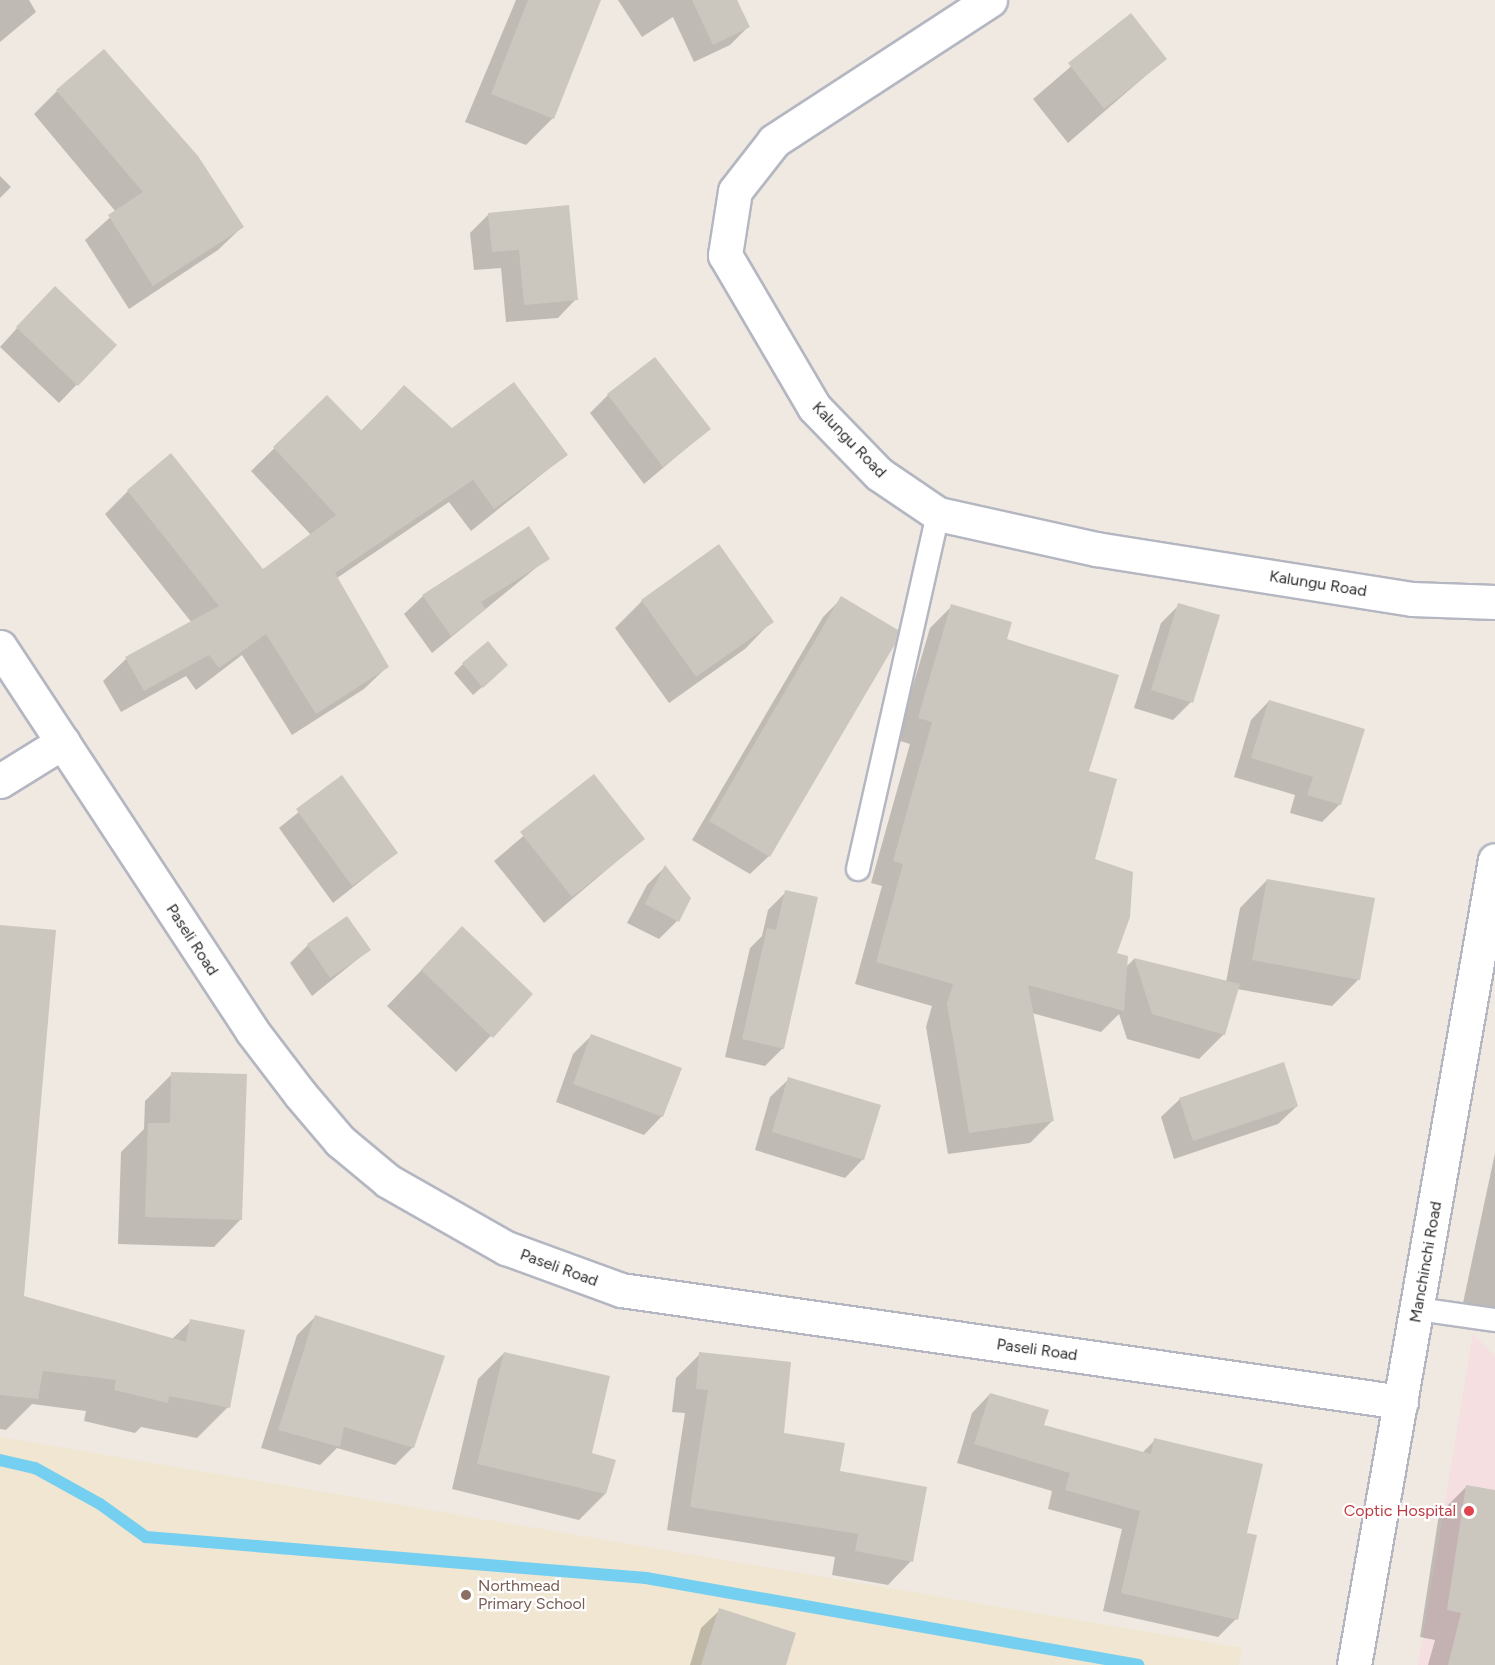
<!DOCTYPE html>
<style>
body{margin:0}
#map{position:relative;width:1495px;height:1665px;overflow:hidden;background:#efe9e1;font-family:Figtree,sans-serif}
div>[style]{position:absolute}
.education>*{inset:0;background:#f0e6d1}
.medical>*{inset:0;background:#f5dfe0}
.shadow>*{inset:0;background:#0003}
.stream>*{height:12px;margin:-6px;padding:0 6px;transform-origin:6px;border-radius:6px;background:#75cff0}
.building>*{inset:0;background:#cbc7bf}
.roads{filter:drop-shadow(2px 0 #b4b7c1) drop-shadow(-2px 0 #b4b7c1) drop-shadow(0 2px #b4b7c1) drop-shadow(0 -2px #b4b7c1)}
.service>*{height:22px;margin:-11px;padding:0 11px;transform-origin:11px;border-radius:11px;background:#fff}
.minor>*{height:33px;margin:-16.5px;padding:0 16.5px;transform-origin:16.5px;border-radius:16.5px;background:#fff}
.secondary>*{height:33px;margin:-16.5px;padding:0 16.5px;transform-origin:16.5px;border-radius:16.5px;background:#fff}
.dots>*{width:16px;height:16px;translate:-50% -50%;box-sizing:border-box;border:3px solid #fff;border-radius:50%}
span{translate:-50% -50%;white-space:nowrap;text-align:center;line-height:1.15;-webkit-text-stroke:4.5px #fff;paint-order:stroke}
.street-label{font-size:16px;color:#2e2e2e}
.health-label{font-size:16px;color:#be3a42}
.right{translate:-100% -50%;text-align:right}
.education-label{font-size:16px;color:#785e54}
.left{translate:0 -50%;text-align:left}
</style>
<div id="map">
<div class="education">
<i style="clip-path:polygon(0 1437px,1242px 1648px,1239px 1665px,0 1665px)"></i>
</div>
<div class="medical">
<i style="clip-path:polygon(1473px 1334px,1495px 1356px,1495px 1665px,1418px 1665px)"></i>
</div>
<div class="shadow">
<i style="clip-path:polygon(0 0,29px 0,36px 12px,0 42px)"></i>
<i style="clip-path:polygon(516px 0,593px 0,553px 118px,526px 145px,465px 122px)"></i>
<i style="clip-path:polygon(618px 0,736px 0,748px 27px,730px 45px,694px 62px,673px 17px,642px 37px)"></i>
<i style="clip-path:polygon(1131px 15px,1165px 59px,1068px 143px,1033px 99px)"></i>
<i style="clip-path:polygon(57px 91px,242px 227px,218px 250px,129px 309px,85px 240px,116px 212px,34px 114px)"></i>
<i style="clip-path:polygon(0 176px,11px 187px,0 198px)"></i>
<i style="clip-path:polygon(489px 214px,576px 299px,558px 318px,506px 322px,501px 268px,474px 270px,470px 233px)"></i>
<i style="clip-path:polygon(37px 306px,115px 345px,59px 403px,0 347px)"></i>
<i style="clip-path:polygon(404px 387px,452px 430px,566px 455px,471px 531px,449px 502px,337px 578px,387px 667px,364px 689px,292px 735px,242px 655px,196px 690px,186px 676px,121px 712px,103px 681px,126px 659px,192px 623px,105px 514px,128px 491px,263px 571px,311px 535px,251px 471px,327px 397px,360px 432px)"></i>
<i style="clip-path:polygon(608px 395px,709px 429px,644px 484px,590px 413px)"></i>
<i style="clip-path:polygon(548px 558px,432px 653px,404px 614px,423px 596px)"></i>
<i style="clip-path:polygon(842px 598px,769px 856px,750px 874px,692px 840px,823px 617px)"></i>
<i style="clip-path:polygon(642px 601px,772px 621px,745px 649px,669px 703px,615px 628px)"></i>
<i style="clip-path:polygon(1179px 605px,1191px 702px,1173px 720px,1134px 708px,1161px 623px)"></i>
<i style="clip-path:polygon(952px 606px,1005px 640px,1087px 772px,1093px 860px,1115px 954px,1125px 968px,1134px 959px,1226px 982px,1240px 908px,1267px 880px,1359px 979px,1332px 1006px,1237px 989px,1224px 1034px,1199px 1059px,1127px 1039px,1119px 1014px,1101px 1032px,1032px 1013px,1052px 1121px,1030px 1143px,948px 1154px,926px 1027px,932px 1006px,855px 984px,882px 886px,871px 883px,910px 744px,897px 740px,930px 628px)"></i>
<i style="clip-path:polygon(463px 664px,497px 674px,473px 695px,454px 673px)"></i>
<i style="clip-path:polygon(1269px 701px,1340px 804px,1322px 822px,1290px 813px,1295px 795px,1234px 777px,1251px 720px)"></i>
<i style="clip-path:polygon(594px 776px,643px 839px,544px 923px,494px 861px)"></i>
<i style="clip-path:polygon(342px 777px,396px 853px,333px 903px,279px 828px)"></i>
<i style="clip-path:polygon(665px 867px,677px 921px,659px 939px,627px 923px,647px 885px)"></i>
<i style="clip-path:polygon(786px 892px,783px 1048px,765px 1066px,725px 1057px,750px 948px,762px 936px,768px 910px)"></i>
<i style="clip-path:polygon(0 927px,23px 1297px,172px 1339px,191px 1321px,228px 1407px,197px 1438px,141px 1427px,135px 1433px,84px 1421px,86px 1411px,32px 1404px,6px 1430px,0 1429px)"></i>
<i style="clip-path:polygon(462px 928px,531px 994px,456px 1072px,387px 1006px)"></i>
<i style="clip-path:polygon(308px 945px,369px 950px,312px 996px,290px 963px)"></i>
<i style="clip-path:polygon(591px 1036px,662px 1116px,644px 1135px,556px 1102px,573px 1054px)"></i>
<i style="clip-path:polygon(172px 1074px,241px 1219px,214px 1247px,118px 1244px,121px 1152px,144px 1129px,145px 1101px)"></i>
<i style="clip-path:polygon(789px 1079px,863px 1159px,845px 1178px,755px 1150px,770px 1097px)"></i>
<i style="clip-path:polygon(1180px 1099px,1297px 1106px,1278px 1124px,1174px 1159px,1161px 1117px)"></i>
<i style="clip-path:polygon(1495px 1153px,1495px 1325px,1460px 1317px)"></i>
<i style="clip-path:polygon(315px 1317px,413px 1447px,395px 1465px,337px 1448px,320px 1465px,261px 1448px,297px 1335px)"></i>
<i style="clip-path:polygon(504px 1353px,591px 1454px,614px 1461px,605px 1494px,579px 1520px,452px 1489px,478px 1379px)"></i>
<i style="clip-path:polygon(700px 1354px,782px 1434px,838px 1472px,911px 1561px,888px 1585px,832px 1575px,835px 1557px,667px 1530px,685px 1413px,672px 1412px,676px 1378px)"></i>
<i style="clip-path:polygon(990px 1394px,1043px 1426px,1142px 1453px,1155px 1440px,1245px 1534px,1236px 1619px,1218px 1637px,1103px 1611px,1122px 1529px,1048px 1509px,1052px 1491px,957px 1463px,972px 1413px)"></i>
<i style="clip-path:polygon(1466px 1487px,1495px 1491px,1495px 1665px,1428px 1665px,1435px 1640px,1420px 1637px,1439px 1514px)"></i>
<i style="clip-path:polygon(720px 1610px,784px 1665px,690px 1665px,701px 1628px)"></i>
</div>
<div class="stream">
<i style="left:0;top:1460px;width:36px;rotate:13deg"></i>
<i style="left:35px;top:1468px;width:74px;rotate:29deg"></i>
<i style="left:100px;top:1504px;width:57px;rotate:35.7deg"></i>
<i style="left:146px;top:1537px;width:502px;rotate:4.69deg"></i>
<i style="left:646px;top:1578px;width:500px;rotate:10deg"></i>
</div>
<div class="building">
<i style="clip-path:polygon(528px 0,601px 0,554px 119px,491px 94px)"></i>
<i style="clip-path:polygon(692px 0,737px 0,750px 27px,713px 45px)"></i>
<i style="clip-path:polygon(1131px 13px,1167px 59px,1104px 109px,1068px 63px)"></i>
<i style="clip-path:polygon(104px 49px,198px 156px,244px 227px,153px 286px,108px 215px,143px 192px,56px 90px)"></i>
<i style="clip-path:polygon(569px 205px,578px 300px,524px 305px,519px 250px,492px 252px,488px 213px)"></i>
<i style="clip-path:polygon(55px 286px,117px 345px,78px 386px,16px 327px)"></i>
<i style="clip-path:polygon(655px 357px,711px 429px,663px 467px,607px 394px)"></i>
<i style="clip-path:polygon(514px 382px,568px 455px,494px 509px,473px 480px,335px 573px,389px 667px,316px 714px,266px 634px,219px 668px,209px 655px,144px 691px,125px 657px,219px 606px,127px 490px,171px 453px,263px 569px,336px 515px,273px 447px,327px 395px,362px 431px,404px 385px,452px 428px)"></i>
<i style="clip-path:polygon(529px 526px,550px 559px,481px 602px,486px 609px,451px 636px,422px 595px)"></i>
<i style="clip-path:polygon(719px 544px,774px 622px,696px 677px,641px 600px)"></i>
<i style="clip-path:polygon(841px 596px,898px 630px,895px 644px,770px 857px,709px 821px)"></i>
<i style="clip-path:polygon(1178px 603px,1220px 615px,1193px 703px,1151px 690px)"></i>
<i style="clip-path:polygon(951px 604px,1012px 622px,1007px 639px,1119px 675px,1089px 771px,1117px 779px,1095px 859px,1133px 872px,1130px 917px,1117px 953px,1128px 956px,1124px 1011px,1028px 985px,1054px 1121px,969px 1133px,947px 1004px,953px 984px,876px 962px,903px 864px,893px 861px,932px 722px,918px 718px)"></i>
<i style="clip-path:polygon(488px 641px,508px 665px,483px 688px,462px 663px)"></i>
<i style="clip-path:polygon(1269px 700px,1365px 729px,1341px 805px,1307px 795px,1313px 777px,1251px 758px)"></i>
<i style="clip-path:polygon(594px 774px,645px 839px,572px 897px,520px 832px)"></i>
<i style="clip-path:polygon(342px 775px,398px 853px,352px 886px,296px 809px)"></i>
<i style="clip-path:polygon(665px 865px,691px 898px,679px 922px,645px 904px)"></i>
<i style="clip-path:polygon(1267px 879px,1375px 898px,1360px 980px,1252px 960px)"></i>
<i style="clip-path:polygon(785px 890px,818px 897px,784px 1049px,742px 1039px,767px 928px,776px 930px)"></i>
<i style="clip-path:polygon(347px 916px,371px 950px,330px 978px,307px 944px)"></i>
<i style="clip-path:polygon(0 925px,56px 930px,24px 1296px,186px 1342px,190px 1319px,245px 1330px,230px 1408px,169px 1396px,168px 1403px,114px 1390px,116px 1380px,43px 1371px,38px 1399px,0 1395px)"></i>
<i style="clip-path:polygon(462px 926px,533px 994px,493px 1038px,421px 970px)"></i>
<i style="clip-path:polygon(1134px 958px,1240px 984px,1225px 1035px,1152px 1014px)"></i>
<i style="clip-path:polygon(591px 1034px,682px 1068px,663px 1117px,573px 1084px)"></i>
<i style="clip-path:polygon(1284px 1062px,1298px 1106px,1193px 1141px,1179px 1098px)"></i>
<i style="clip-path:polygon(171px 1072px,247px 1074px,242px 1220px,145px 1217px,148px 1123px,170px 1123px)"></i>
<i style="clip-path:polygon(788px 1077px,881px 1105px,864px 1160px,772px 1132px)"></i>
<i style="clip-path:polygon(315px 1315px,445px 1356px,414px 1448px,344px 1427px,340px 1447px,278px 1430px)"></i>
<i style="clip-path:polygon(504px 1352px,610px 1376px,592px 1453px,616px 1460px,606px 1494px,477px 1464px)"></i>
<i style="clip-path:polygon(699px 1352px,791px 1362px,784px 1433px,845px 1443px,840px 1471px,927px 1487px,913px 1562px,855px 1551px,858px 1534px,690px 1507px,708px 1390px,696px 1389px)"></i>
<i style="clip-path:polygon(990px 1393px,1049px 1410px,1044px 1425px,1151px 1454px,1154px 1438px,1263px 1464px,1247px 1533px,1257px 1535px,1238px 1620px,1121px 1593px,1140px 1511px,1065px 1490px,1070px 1473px,974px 1444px)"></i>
<i style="clip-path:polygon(1466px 1485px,1495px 1490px,1495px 1665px,1448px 1665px,1461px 1613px,1447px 1610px)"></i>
<i style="clip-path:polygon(719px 1608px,796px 1633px,786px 1665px,701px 1665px)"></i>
</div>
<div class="roads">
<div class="service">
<i style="left:858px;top:869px;width:364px;rotate:-77.3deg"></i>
<i style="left:1417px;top:1309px;width:79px;rotate:8deg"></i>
</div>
<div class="minor">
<i style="left:990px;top:0;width:258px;rotate:146.9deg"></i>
<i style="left:774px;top:141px;width:63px;rotate:128deg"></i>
<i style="left:735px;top:191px;width:65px;rotate:98.9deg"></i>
<i style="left:725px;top:255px;width:176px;rotate:59.6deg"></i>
<i style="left:814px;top:407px;width:93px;rotate:45.9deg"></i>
<i style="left:879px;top:474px;width:71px;rotate:34.1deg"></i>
<i style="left:938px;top:514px;width:162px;rotate:12.5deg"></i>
<i style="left:1096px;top:549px;width:320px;rotate:9deg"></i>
<i style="left:1412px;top:599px;width:83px;rotate:2.1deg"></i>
<i style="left:0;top:647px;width:459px;rotate:56.7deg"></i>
<i style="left:252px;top:1031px;width:79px;rotate:52.7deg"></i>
<i style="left:300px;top:1094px;width:62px;rotate:49.6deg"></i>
<i style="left:340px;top:1141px;width:62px;rotate:39.8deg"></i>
<i style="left:388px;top:1181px;width:136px;rotate:29.6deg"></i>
<i style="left:506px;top:1248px;width:122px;rotate:20.1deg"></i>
<i style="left:621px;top:1290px;width:788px;rotate:8.17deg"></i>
<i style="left:0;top:781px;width:74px;rotate:-31.8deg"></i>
</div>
<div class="secondary">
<i style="left:1354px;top:1665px;width:817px;rotate:-80.07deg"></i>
</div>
</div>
<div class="dots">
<i style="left:1469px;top:1511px;background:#e0444e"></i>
<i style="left:466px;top:1595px;background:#8d6e63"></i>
</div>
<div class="street-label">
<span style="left:849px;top:440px;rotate:46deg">Kalungu Road</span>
<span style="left:1318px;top:584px;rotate:9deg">Kalungu Road</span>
<span style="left:192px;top:940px;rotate:57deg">Paseli Road</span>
<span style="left:1426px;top:1262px;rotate:-80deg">Manchinchi Road</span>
<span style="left:559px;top:1268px;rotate:20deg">Paseli Road</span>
<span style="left:1037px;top:1350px;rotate:8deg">Paseli Road</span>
</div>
<div class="health-label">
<span class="right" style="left:1456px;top:1511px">Coptic Hospital</span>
</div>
<div class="education-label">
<span class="left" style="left:478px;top:1595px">Northmead<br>Primary School</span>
</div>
</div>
